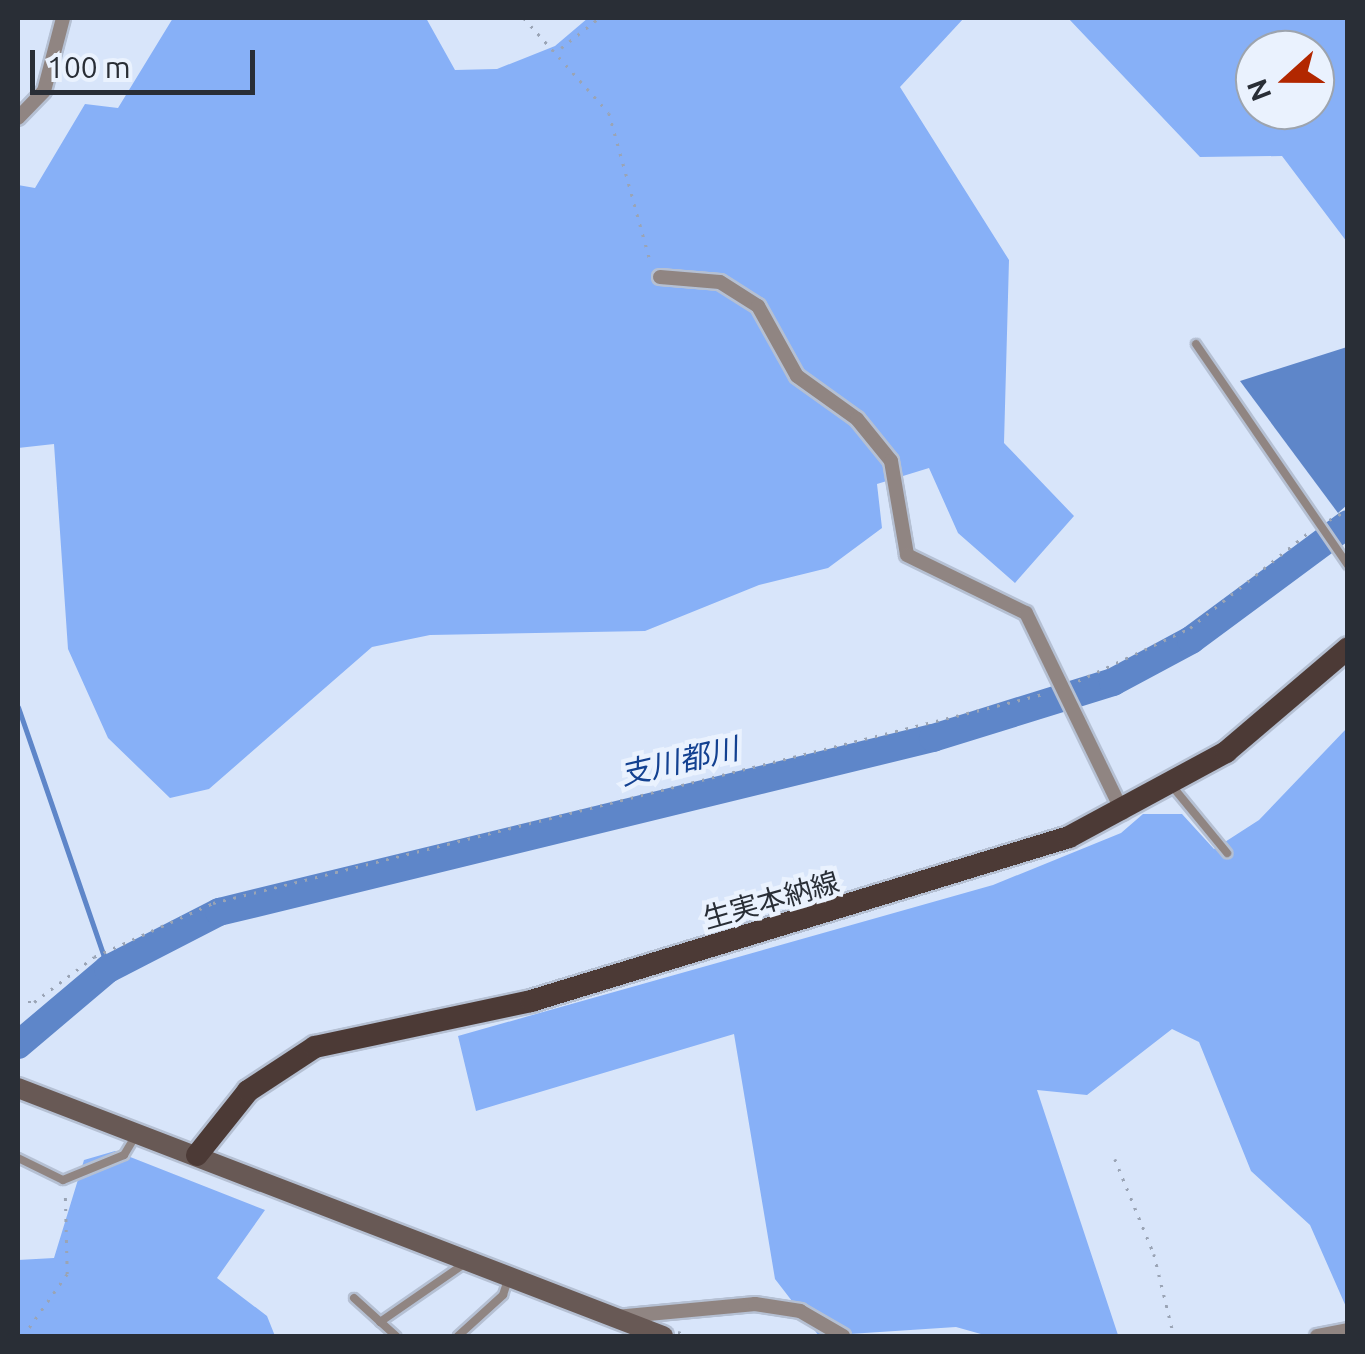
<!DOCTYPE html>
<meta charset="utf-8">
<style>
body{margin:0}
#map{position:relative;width:1365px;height:1354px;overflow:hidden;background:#d8e5fa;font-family:Ubuntu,"Noto Sans JP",sans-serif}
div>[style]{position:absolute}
.forest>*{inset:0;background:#87b0f7}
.water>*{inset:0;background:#5e86c9}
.stream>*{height:5px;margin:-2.5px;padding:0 2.5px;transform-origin:2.5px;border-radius:2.5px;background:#5e86c9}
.river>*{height:28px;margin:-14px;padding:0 14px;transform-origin:14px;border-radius:14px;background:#5e86c9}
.path>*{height:2.5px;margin-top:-1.25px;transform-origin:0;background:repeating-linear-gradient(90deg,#9aa4b5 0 2.5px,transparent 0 10.5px)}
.roads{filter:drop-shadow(2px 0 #b5c0d3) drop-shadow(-2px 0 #b5c0d3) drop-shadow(0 2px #b5c0d3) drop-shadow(0 -2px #b5c0d3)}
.lane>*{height:8px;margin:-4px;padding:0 4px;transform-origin:4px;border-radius:4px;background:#908582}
.street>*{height:14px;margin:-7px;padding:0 7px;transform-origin:7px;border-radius:7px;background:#908582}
.secondary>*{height:20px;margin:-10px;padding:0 10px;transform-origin:10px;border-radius:10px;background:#685955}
.primary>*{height:22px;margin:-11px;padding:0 11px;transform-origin:11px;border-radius:11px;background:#4c3a36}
span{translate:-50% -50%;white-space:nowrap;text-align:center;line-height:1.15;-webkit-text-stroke:9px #eaf2fe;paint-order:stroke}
.street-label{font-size:28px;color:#292e36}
.water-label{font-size:30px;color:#134191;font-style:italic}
.frame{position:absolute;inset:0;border:20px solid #292e36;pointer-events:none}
.north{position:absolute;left:1235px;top:30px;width:100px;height:100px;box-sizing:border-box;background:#eaf2fe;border:2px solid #9da4ae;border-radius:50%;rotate:249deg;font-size:28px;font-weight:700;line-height:40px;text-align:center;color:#292e36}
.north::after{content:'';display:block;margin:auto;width:35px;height:45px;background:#b22700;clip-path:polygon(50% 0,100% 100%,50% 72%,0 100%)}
.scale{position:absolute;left:30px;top:50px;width:225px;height:45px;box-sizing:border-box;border:5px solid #292e36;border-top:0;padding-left:12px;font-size:30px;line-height:35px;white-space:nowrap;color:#292e36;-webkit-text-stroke:8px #eaf2fe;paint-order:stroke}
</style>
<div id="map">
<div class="forest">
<i style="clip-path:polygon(173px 18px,426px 18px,455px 70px,497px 69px,555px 46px,588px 18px,964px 18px,900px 87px,1009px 260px,1004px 443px,1074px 516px,1015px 583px,958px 533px,929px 468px,877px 484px,882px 528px,828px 568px,759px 585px,645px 631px,430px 635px,372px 647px,209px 789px,170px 798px,108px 738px,68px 649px,54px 444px,18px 448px,18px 185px,35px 188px,85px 104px,118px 108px)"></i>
<i style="clip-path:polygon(evenodd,1068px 18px,1347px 18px,1347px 242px,1282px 156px,1200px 157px,1068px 18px,1255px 50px,1315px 50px,1315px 110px,1255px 110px,1255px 50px)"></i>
<i style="clip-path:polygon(1347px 728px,1347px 1309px,1310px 1225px,1251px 1171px,1199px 1042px,1172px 1029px,1087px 1095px,1037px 1090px,1118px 1335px,988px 1336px,956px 1327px,819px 1336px,775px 1279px,734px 1034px,476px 1111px,458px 1036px,993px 885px,1121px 833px,1143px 814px,1182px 814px,1214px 849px,1259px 820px)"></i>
<i style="clip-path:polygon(115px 1151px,265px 1210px,217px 1278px,267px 1316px,275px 1336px,18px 1336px,18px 1260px,54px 1258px,84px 1160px)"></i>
</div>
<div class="water">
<i style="clip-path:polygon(1347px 347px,1347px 505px,1338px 513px,1240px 381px)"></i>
</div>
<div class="stream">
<i style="left:18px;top:707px;width:277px;rotate:71deg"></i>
</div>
<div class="river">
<i style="left:18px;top:1045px;width:118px;rotate:-40.2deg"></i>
<i style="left:108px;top:969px;width:125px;rotate:-27.2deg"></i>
<i style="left:219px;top:912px;width:735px;rotate:-13.7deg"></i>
<i style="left:933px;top:738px;width:189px;rotate:-17.3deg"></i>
<i style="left:1113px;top:682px;width:89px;rotate:-28.3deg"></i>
<i style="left:1191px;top:640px;width:195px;rotate:-36.5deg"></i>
</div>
<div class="path">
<i style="left:524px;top:18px;width:127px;rotate:48.2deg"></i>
<i style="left:609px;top:113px;width:156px;rotate:74.4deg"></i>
<i style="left:561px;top:48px;width:48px;rotate:-38.3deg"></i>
<i style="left:1329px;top:520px;width:21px;rotate:-28deg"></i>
<i style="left:1078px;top:681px;width:124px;rotate:-25.3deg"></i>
<i style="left:1190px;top:628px;width:153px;rotate:-38.9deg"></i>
<i style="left:18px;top:1002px;width:16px"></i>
<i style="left:34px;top:1002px;width:75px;rotate:-36.9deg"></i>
<i style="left:94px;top:957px;width:131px;rotate:-24.4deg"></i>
<i style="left:213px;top:903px;width:860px;rotate:-14.13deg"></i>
<i style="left:1115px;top:1159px;width:103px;rotate:67.7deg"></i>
<i style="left:1154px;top:1254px;width:84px;rotate:76.3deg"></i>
<i style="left:678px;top:1332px;width:14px;rotate:17deg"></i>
<i style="left:23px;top:1336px;width:76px;rotate:-54.6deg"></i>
<i style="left:67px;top:1274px;width:84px;rotate:-91.4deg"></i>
</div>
<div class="roads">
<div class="lane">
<i style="left:1196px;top:344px;width:268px;rotate:55.5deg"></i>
<i style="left:1172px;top:786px;width:87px;rotate:50.6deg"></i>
<i style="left:18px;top:1158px;width:50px;rotate:26.1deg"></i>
<i style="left:63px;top:1180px;width:66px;rotate:-22.3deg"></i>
<i style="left:124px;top:1155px;width:21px;rotate:-59deg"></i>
<i style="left:354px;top:1298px;width:57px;rotate:42.1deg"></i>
<i style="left:380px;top:1322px;width:106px;rotate:-34.6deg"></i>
<i style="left:458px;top:1336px;width:61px;rotate:-42.3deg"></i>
<i style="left:503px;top:1295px;width:20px;rotate:-72deg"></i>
</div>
<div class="street">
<i style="left:18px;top:118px;width:37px;rotate:-46deg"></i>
<i style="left:44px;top:91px;width:75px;rotate:-75.4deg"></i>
<i style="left:660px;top:277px;width:60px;rotate:4.8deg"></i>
<i style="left:720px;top:282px;width:45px;rotate:32.3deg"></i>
<i style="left:758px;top:306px;width:80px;rotate:60.9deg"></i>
<i style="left:797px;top:376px;width:74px;rotate:35.6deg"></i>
<i style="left:857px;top:419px;width:54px;rotate:51deg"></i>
<i style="left:891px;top:461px;width:95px;rotate:80.3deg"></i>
<i style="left:907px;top:555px;width:132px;rotate:26deg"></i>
<i style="left:1026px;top:613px;width:222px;rotate:64.1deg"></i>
<i style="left:616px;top:1317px;width:140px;rotate:-5.3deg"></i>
<i style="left:755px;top:1304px;width:46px;rotate:8.8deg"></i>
<i style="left:800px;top:1311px;width:50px;rotate:30.2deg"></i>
<i style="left:1317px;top:1336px;width:32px;rotate:-11deg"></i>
</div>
<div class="secondary">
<i style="left:18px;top:1088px;width:691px;rotate:21.03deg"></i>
</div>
<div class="primary">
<i style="left:197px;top:1155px;width:82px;rotate:-51.4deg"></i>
<i style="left:248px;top:1091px;width:80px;rotate:-33.3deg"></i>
<i style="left:315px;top:1047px;width:221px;rotate:-12deg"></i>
<i style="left:531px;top:1001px;width:562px;rotate:-16.95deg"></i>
<i style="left:1069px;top:837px;width:179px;rotate:-28.4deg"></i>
<i style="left:1226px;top:752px;width:160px;rotate:-40.4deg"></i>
</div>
</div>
<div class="street-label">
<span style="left:771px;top:900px;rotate:-16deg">生実本納線</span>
</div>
<div class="water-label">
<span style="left:679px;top:761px;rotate:-13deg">支川都川</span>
</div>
<div class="frame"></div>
<div class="north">N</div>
<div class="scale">100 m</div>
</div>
